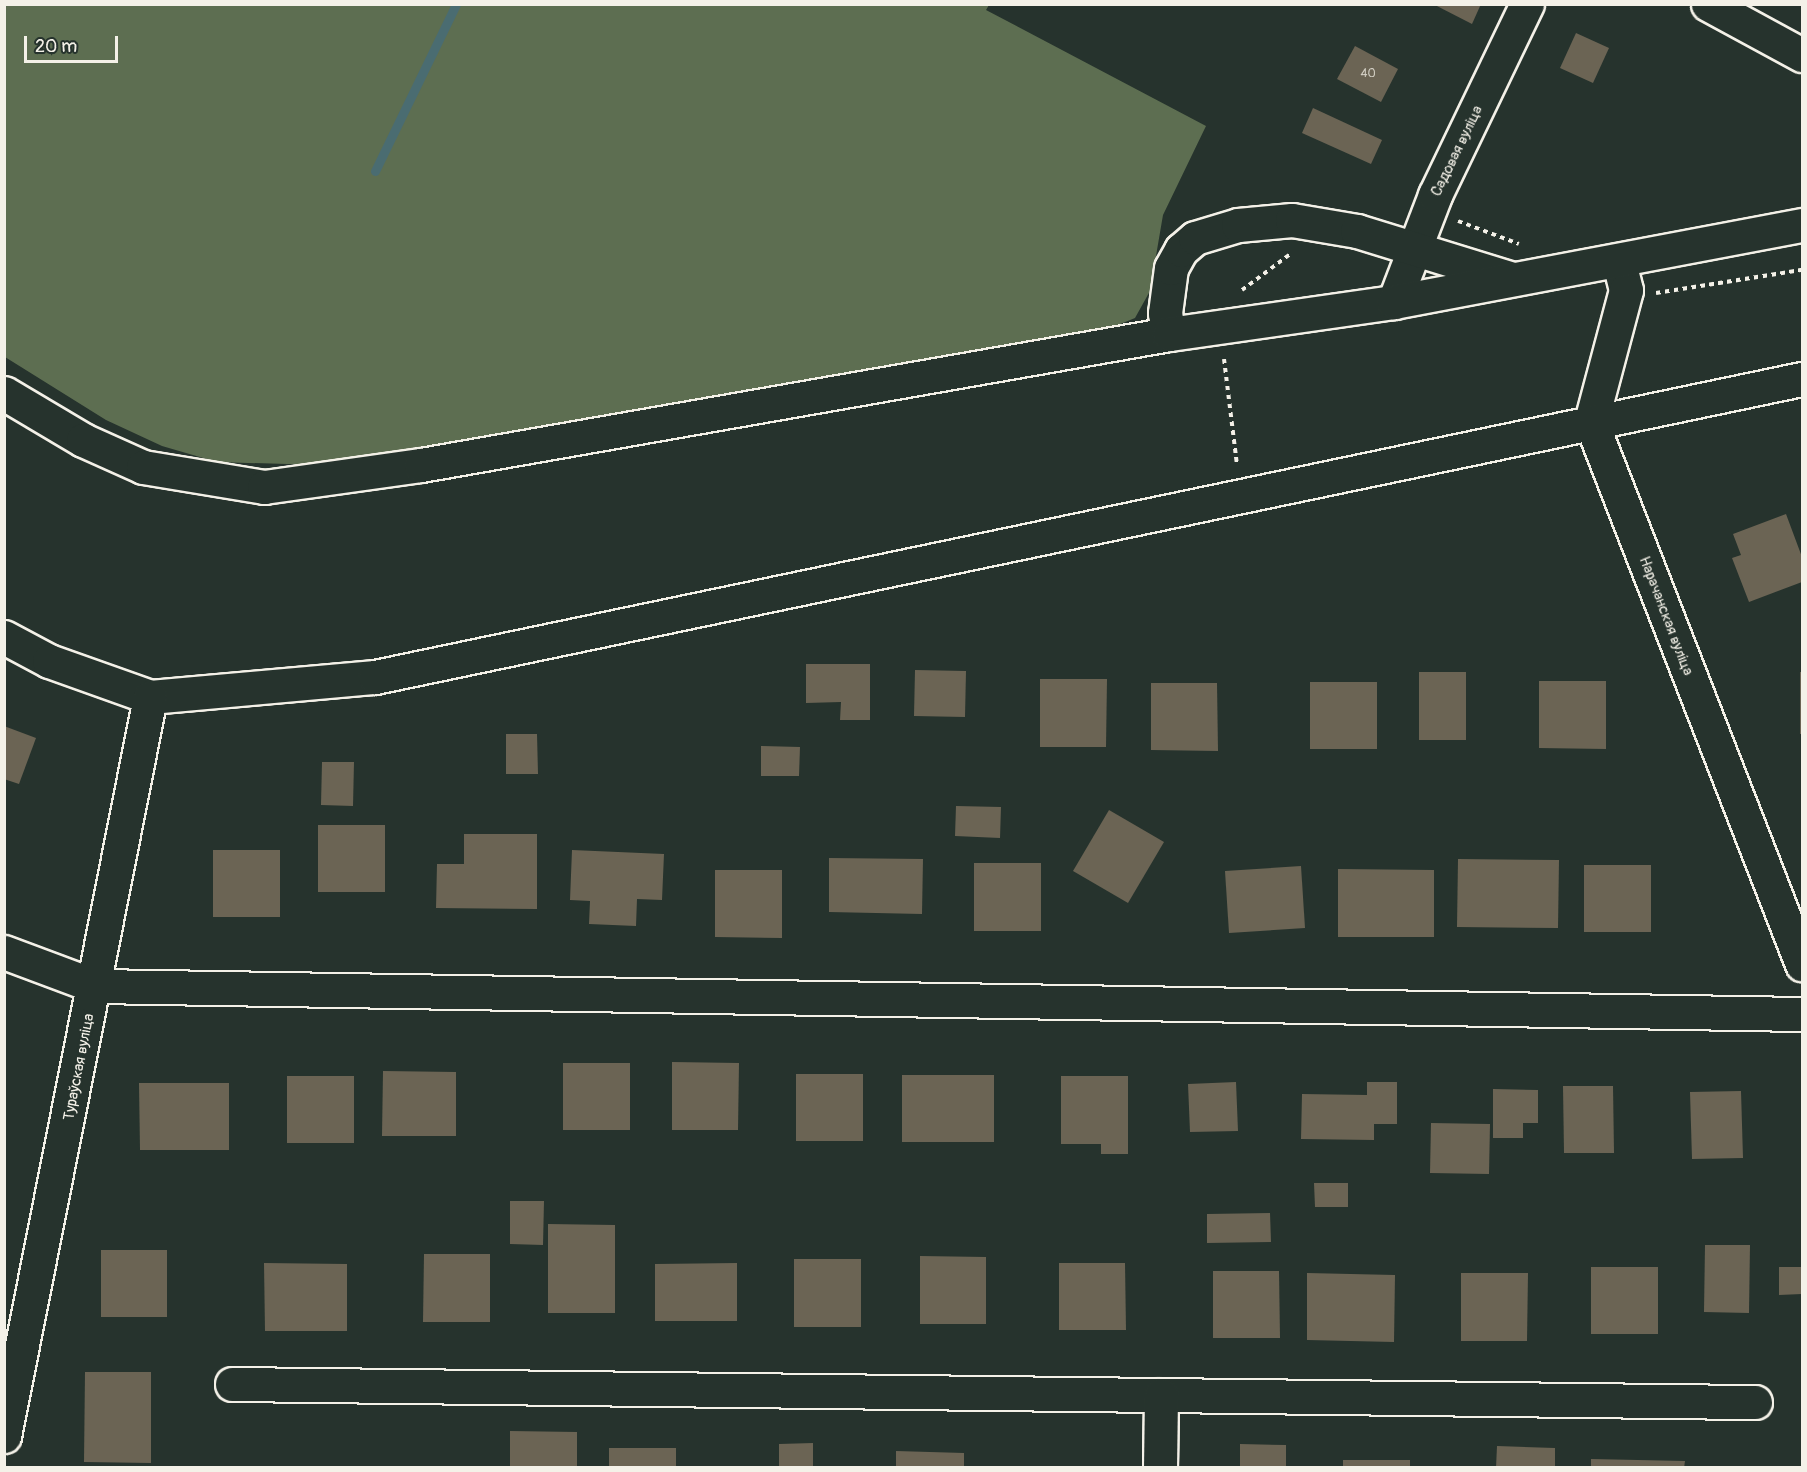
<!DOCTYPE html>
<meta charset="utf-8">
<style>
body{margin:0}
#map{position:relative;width:1807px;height:1472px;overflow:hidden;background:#26332d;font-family:Pangolin,sans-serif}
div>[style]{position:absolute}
.green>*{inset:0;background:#5d6e51}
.stream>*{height:9px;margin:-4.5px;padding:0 4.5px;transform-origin:4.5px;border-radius:4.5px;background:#4a6c71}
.building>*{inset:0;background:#6b6454}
.path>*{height:4px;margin-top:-2px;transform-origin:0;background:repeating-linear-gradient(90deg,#f4f1e8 0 4.5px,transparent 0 9px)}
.roads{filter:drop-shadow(2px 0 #f4f1e8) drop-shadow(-2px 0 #f4f1e8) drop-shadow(0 2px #f4f1e8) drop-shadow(0 -2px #f4f1e8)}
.minor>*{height:33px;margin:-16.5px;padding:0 16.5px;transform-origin:16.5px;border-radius:16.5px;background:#26332d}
span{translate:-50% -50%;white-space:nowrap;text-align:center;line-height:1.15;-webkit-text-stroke:4.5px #26332d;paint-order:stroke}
.number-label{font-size:12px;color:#d2cec3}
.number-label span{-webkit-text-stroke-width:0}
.street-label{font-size:15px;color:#f4f1e8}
.frame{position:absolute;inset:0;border:6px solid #f4f1e8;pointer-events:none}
.scale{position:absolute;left:24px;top:36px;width:94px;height:27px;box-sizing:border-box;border:3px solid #f4f1e8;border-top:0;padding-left:8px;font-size:18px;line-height:21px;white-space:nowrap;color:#f4f1e8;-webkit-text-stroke:4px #26332d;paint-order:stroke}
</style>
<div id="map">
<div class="green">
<i style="clip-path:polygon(4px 5px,989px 5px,986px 10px,1206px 126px,1163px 215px,1150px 291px,1135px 318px,1118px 325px,1098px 332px,321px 465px,217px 462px,162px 446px,106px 420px,5px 357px)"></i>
</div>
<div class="stream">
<i style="left:375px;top:171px;width:186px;rotate:-64.1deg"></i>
</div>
<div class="building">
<i style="clip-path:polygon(1433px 4px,1481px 4px,1472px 24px)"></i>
<i style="clip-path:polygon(1576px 33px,1609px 48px,1593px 83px,1560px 68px)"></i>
<i style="clip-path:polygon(1355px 46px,1398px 69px,1381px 102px,1337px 79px)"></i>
<i style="clip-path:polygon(1313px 108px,1382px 140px,1371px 164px,1302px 133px)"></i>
<i style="clip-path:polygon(1786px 514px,1802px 557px,1802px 582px,1749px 602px,1732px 558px,1741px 555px,1733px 534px)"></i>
<i style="clip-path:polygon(806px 664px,870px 664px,870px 720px,840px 720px,841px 702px,806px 703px)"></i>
<i style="clip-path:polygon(915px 670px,966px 671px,965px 717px,914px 716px)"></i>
<i style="clip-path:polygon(1419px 672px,1466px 672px,1466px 740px,1419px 740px)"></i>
<i style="clip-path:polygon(1800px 672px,1802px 672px,1802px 734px,1800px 734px)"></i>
<i style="clip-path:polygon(1040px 679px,1107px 679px,1106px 747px,1040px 747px)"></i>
<i style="clip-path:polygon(1539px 681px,1606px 681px,1606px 749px,1539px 748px)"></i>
<i style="clip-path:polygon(1310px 682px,1377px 682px,1377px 749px,1310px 749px)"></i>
<i style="clip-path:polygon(1151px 683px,1217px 683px,1218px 751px,1151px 750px)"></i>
<i style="clip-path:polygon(4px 726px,36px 738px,19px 784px,4px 779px)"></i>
<i style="clip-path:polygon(506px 734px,537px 734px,538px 774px,506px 774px)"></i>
<i style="clip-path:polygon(761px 746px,800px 747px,799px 776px,761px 776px)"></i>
<i style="clip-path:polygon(322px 762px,354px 762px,353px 806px,321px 805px)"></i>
<i style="clip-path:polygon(956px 806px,1001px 807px,1000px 838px,955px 836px)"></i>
<i style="clip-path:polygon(1109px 810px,1164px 842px,1128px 903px,1073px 871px)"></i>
<i style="clip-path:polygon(318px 825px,385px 825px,385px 892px,318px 892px)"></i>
<i style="clip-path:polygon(464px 834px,537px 834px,537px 909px,436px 908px,437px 864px,464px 864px)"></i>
<i style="clip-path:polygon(213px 850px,280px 850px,280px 917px,213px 917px)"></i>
<i style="clip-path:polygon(572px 850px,664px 854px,662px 900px,637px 899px,636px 926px,589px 924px,590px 901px,570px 900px)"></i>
<i style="clip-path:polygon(829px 858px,923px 859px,922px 914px,829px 912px)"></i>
<i style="clip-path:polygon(1458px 859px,1559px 860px,1558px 928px,1457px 927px)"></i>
<i style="clip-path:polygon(974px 863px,1041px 863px,1041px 931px,974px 931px)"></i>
<i style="clip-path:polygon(1584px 865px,1651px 865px,1651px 932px,1584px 932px)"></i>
<i style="clip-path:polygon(1301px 866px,1305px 928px,1229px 933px,1225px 871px)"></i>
<i style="clip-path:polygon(1338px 869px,1434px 870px,1434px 937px,1338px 937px)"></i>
<i style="clip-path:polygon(715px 870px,782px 870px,782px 938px,715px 937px)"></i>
<i style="clip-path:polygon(672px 1062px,739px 1063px,738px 1130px,672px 1130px)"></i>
<i style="clip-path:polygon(563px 1063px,630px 1063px,630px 1130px,563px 1130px)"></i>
<i style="clip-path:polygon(383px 1071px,456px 1072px,456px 1136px,382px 1136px)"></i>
<i style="clip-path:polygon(796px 1074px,863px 1074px,863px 1141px,796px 1141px)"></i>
<i style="clip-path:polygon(902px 1075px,994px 1075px,994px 1142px,902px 1142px)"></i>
<i style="clip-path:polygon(287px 1076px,354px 1076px,354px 1143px,287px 1143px)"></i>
<i style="clip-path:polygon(1061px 1076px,1128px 1076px,1128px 1154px,1101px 1154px,1101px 1144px,1061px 1144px)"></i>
<i style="clip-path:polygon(1236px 1082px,1238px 1131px,1190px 1132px,1188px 1084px)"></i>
<i style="clip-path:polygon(1367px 1082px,1397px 1082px,1397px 1124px,1374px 1124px,1374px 1140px,1301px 1139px,1302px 1094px,1367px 1095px)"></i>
<i style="clip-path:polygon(139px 1083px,229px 1083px,229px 1150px,140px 1150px)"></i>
<i style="clip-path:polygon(1563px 1086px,1613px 1086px,1614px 1153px,1564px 1153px)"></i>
<i style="clip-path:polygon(1493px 1089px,1538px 1090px,1538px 1123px,1523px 1123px,1523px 1138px,1493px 1138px)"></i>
<i style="clip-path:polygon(1741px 1091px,1743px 1158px,1692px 1159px,1690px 1092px)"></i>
<i style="clip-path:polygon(1431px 1123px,1490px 1124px,1489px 1174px,1430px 1173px)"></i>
<i style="clip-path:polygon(1314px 1183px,1348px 1183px,1348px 1207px,1315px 1207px)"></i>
<i style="clip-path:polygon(510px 1201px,544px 1201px,543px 1245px,510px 1244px)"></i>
<i style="clip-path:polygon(1270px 1213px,1271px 1242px,1207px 1243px,1207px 1214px)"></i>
<i style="clip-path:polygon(548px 1224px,615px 1225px,615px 1313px,548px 1313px)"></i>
<i style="clip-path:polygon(1705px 1245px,1750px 1245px,1749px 1313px,1704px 1312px)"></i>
<i style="clip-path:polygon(101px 1250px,167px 1250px,167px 1317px,101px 1317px)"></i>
<i style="clip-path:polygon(424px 1254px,490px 1254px,490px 1322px,423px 1322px)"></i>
<i style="clip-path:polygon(920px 1256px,986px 1257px,986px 1324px,920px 1324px)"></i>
<i style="clip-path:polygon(794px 1259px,861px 1259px,861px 1327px,794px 1327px)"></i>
<i style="clip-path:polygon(264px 1263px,347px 1264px,347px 1331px,265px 1331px)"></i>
<i style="clip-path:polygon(737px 1263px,737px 1321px,655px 1321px,655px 1264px)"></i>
<i style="clip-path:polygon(1059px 1263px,1125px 1263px,1126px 1330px,1059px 1330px)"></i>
<i style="clip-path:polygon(1591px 1267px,1658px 1267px,1658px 1334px,1591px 1334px)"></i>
<i style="clip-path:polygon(1779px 1267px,1802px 1267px,1802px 1294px,1779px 1295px)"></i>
<i style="clip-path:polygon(1213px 1271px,1279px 1271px,1280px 1338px,1213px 1338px)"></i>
<i style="clip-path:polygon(1307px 1273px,1395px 1275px,1394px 1342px,1307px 1340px)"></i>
<i style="clip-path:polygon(1461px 1273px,1528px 1273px,1527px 1341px,1461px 1341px)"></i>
<i style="clip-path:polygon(85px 1372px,151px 1372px,151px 1463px,84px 1462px)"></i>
<i style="clip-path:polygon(510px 1431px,577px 1432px,577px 1468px,510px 1468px)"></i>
<i style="clip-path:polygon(813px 1443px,813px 1468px,779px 1468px,779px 1444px)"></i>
<i style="clip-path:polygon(1240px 1444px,1286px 1445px,1286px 1468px,1240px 1468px)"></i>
<i style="clip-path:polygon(1497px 1446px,1555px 1448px,1555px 1468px,1496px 1468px)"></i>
<i style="clip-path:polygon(609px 1448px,676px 1448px,676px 1468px,609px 1468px)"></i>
<i style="clip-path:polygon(896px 1451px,964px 1453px,964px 1468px,896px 1468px)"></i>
<i style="clip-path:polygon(1591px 1459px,1685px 1461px,1684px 1468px,1591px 1468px)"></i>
<i style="clip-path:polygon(1343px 1460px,1410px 1460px,1410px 1468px,1343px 1468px)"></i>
</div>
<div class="path">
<i style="left:1458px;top:221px;width:65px;rotate:20.7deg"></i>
<i style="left:1242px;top:290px;width:59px;rotate:-36.7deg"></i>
<i style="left:1656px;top:293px;width:148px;rotate:-9deg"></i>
<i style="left:1224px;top:359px;width:107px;rotate:83deg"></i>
</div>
<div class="roads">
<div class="minor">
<i style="left:1708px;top:4px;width:107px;rotate:28.5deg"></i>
<i style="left:1619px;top:262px;width:29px;rotate:76deg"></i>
<i style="left:1626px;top:290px;width:137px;rotate:104.9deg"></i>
<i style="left:1591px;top:422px;width:582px;rotate:68.73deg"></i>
<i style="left:1394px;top:302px;width:115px;rotate:-69deg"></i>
<i style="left:1435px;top:195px;width:212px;rotate:-64.3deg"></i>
<i style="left:1169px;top:334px;width:21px;rotate:-101deg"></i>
<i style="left:1165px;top:313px;width:45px;rotate:-82.4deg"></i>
<i style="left:1171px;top:268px;width:21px;rotate:-61deg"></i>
<i style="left:1181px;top:250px;width:18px;rotate:-41deg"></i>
<i style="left:1195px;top:238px;width:45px;rotate:-16.8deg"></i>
<i style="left:1238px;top:225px;width:54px;rotate:-5.3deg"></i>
<i style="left:1292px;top:220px;width:66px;rotate:9.6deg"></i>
<i style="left:1357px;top:231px;width:163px;rotate:17.1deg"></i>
<i style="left:4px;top:393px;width:92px;rotate:30.7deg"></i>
<i style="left:83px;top:440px;width:66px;rotate:24.2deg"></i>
<i style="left:143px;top:467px;width:123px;rotate:9.4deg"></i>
<i style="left:264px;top:487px;width:159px;rotate:-8deg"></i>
<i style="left:421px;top:465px;width:759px;rotate:-9.93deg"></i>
<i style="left:1169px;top:334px;width:227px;rotate:-8.1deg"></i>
<i style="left:1394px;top:302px;width:415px;rotate:-10.7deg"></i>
<i style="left:4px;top:637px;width:51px;rotate:28.1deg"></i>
<i style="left:49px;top:661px;width:107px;rotate:19.6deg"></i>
<i style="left:150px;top:697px;width:226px;rotate:-5.1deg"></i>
<i style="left:375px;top:677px;width:1458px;rotate:-11.8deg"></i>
<i style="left:4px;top:952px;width:97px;rotate:20.5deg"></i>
<i style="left:95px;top:986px;width:1707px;rotate:0.94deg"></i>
<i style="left:232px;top:1384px;width:1523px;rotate:0.68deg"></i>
<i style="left:4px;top:1436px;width:753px;rotate:-78.82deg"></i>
<i style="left:1160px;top:1468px;width:73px;rotate:-89.2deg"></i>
</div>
</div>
<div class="number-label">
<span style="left:1368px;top:74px">40</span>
</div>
<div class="street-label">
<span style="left:1457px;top:151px;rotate:-64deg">Садовая вуліца</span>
<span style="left:1666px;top:616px;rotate:69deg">Нарачанская вуліца</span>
<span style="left:79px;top:1067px;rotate:-79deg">Тураўская вуліца</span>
</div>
<div class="frame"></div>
<div class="scale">20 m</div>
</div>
